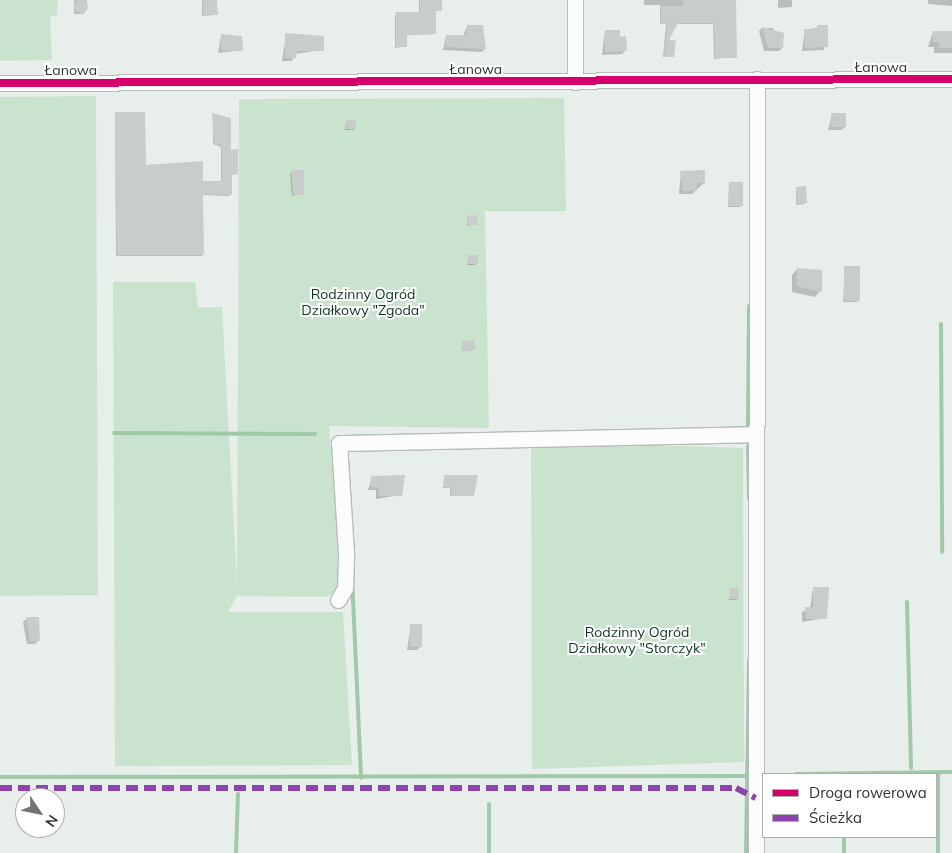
<!DOCTYPE html>
<meta charset="utf-8">
<style>
body{margin:0}
#map{position:relative;width:952px;height:853px;overflow:hidden;background:#e8eee9;font-family:Mulish,sans-serif}
div>[style]{position:absolute}
.green>*{inset:0;background:#cae3cf}
.shadow>*{inset:0;background:#0003}
.stream>*{height:4px;margin:-2px;padding:0 2px;transform-origin:2px;border-radius:2px;background:#a1c9a9}
.building>*{inset:0;background:#c8cdc9}
.round{border-radius:50%}
.roads{filter:drop-shadow(1px 0 #b6bcb8) drop-shadow(-1px 0 #b6bcb8) drop-shadow(0 1px #b6bcb8) drop-shadow(0 -1px #b6bcb8)}
.minor>*{height:15px;margin:-7.5px;padding:0 7.5px;transform-origin:7.5px;border-radius:7.5px;background:#fcfcfc}
.quiet>*{height:6px;margin-top:-3px;transform-origin:0;background:repeating-linear-gradient(90deg,#8e44ad 0 12px,transparent 0 18px)}
.cycleway>*{height:8px;margin:-4px;padding:0 4px;transform-origin:4px;border-radius:4px;background:#d6006c}
span{translate:-50% -50%;white-space:nowrap;text-align:center;line-height:1.15;-webkit-text-stroke:4px #fff;paint-order:stroke}
.street-label{font-size:14px;color:#2f3430}
.park-label{font-size:14px;color:#0b361a}
.legend{position:absolute;left:762px;top:773px;width:175px;height:65px;box-sizing:border-box;background:#fff;border:1px solid #acaeac;margin:0;padding:6px 9px;list-style:none;font-size:15px;color:#2f3430}
.legend li{display:flex;align-items:center;gap:10px;height:25px}
.legend b{width:25px;border:1px solid #acaeac}
.north{position:absolute;left:15px;top:788px;width:50px;height:50px;box-sizing:border-box;background:#fff;border:1px solid #acaeac;border-radius:50%;rotate:124deg;font-size:14px;font-weight:700;line-height:20px;text-align:center;color:#2f3430}
.north::after{content:'';display:block;margin:auto;width:18px;height:22px;background:#707571;clip-path:polygon(50% 0,100% 100%,50% 72%,0 100%)}
</style>
<div id="map">
<div class="green">
<i style="clip-path:polygon(0 0,58px 0,57px 15px,50px 17px,52px 60px,0 61px)"></i>
<i style="clip-path:polygon(96px 96px,98px 595px,0 596px,0 97px)"></i>
<i style="clip-path:polygon(564px 98px,566px 211px,485px 211px,489px 428px,329px 426px,343px 586px,327px 597px,237px 596px,228px 612px,343px 612px,352px 765px,115px 766px,113px 282px,195px 282px,198px 307px,222px 307px,237px 583px,239px 99px)"></i>
<i style="clip-path:polygon(531px 441px,743px 448px,744px 762px,532px 769px)"></i>
</div>
<div class="shadow">
<i style="clip-path:polygon(74px 0,87px 0,84px 14px,74px 14px)"></i>
<i style="clip-path:polygon(202px 0,216px 0,215px 15px,202px 16px)"></i>
<i style="clip-path:polygon(419px 0,441px 0,441px 10px,435px 11px,435px 34px,406px 35px,406px 46px,395px 48px,395px 15px,419px 13px)"></i>
<i style="clip-path:polygon(644px 0,736px 0,736px 57px,714px 59px,713px 24px,676px 24px,668px 41px,673px 56px,663px 57px,666px 24px,660px 24px,660px 5px,644px 5px)"></i>
<i style="clip-path:polygon(778px 0,792px 0,792px 7px,778px 8px)"></i>
<i style="clip-path:polygon(928px 0,952px 0,952px 6px,928px 4px)"></i>
<i style="clip-path:polygon(467px 26px,485px 49px,481px 52px,443px 50px,446px 36px,463px 36px)"></i>
<i style="clip-path:polygon(827px 26px,824px 50px,802px 51px,805px 30px)"></i>
<i style="clip-path:polygon(762px 28px,773px 28px,782px 48px,779px 51px,764px 51px,759px 31px)"></i>
<i style="clip-path:polygon(605px 31px,618px 38px,625px 51px,622px 54px,602px 55px)"></i>
<i style="clip-path:polygon(933px 32px,952px 32px,952px 53px,934px 53px,934px 47px,928px 47px)"></i>
<i style="clip-path:polygon(286px 35px,322px 50px,295px 54px,292px 61px,282px 61px)"></i>
<i style="clip-path:polygon(221px 36px,242px 50px,218px 53px)"></i>
<i style="clip-path:polygon(115px 114px,144px 166px,202px 182px,221px 182px,221px 147px,213px 144px,213px 115px,237px 174px,231px 175px,229px 196px,202px 195px,202px 256px,116px 256px)"></i>
<i style="clip-path:polygon(832px 114px,845px 127px,841px 130px,828px 130px)"></i>
<i style="clip-path:polygon(346px 121px,355px 128px,354px 130px,345px 130px)"></i>
<i style="clip-path:polygon(302px 171px,303px 194px,292px 196px,290px 173px)"></i>
<i style="clip-path:polygon(681px 172px,704px 183px,692px 194px,679px 194px)"></i>
<i style="clip-path:polygon(729px 183px,741px 205px,740px 207px,728px 207px)"></i>
<i style="clip-path:polygon(796px 188px,804px 188px,804px 204px,796px 205px)"></i>
<i style="clip-path:polygon(468px 217px,476px 224px,467px 226px)"></i>
<i style="clip-path:polygon(469px 257px,476px 263px,475px 265px,467px 265px)"></i>
<i style="clip-path:polygon(845px 267px,858px 300px,857px 302px,843px 302px)"></i>
<i style="clip-path:polygon(797px 269px,820px 291px,815px 297px,792px 292px,792px 275px)"></i>
<i style="clip-path:polygon(463px 342px,473px 350px,462px 351px)"></i>
<i style="clip-path:polygon(372px 477px,401px 495px,376px 499px,376px 490px,368px 490px)"></i>
<i style="clip-path:polygon(444px 477px,473px 495px,450px 496px,450px 488px,443px 488px)"></i>
<i style="clip-path:polygon(813px 588px,826px 618px,802px 622px,802px 612px,810px 608px)"></i>
<i style="clip-path:polygon(731px 590px,738px 599px,736px 600px,729px 600px)"></i>
<i style="clip-path:polygon(26px 619px,38px 641px,35px 644px,27px 644px,23px 622px)"></i>
<i style="clip-path:polygon(411px 625px,420px 647px,417px 650px,407px 650px)"></i>
</div>
<div class="stream">
<i style="left:941px;top:324px;width:228px;rotate:89.7deg"></i>
<i style="left:748px;top:425px;width:119px;rotate:-89.5deg"></i>
<i style="left:114px;top:433px;width:201px;rotate:0.3deg"></i>
<i style="left:748px;top:446px;width:52px;rotate:88.9deg"></i>
<i style="left:352px;top:577px;width:201px;rotate:87.4deg"></i>
<i style="left:907px;top:602px;width:166px;rotate:88.6deg"></i>
<i style="left:796px;top:774px;width:156px;rotate:-0.7deg"></i>
<i style="left:0;top:777px;width:753px;rotate:-0.08deg"></i>
<i style="left:489px;top:804px;width:49px;rotate:90deg"></i>
<i style="left:844px;top:837px;width:16px;rotate:90deg"></i>
<i style="left:236px;top:853px;width:59px;rotate:-88.1deg"></i>
<i style="left:746px;top:853px;width:193px;rotate:-89.1deg"></i>
<i style="left:938px;top:853px;width:80px;rotate:-90deg"></i>
</div>
<div class="building">
<i class="round" style="left:74px;top:-1px;width:14px;height:14px"></i>
<i style="clip-path:polygon(203px 0,217px 0,218px 15px,203px 15px)"></i>
<i style="clip-path:polygon(420px 0,442px 0,442px 11px,436px 11px,436px 34px,407px 35px,407px 47px,396px 47px,396px 12px,420px 12px)"></i>
<i style="clip-path:polygon(683px 0,736px 0,737px 58px,715px 58px,714px 23px,678px 23px,669px 40px,676px 40px,674px 57px,664px 56px,667px 23px,661px 23px,661px 6px,683px 6px)"></i>
<i style="clip-path:polygon(467px 25px,483px 25px,486px 49px,446px 47px,446px 35px,466px 35px)"></i>
<i style="clip-path:polygon(817px 25px,828px 25px,828px 47px,805px 48px,804px 29px,817px 29px)"></i>
<i style="clip-path:polygon(762px 27px,784px 33px,783px 48px,768px 48px)"></i>
<i style="clip-path:polygon(605px 30px,620px 30px,620px 37px,626px 36px,627px 51px,605px 52px)"></i>
<i style="clip-path:polygon(933px 31px,952px 31px,952px 48px,939px 48px,939px 42px,933px 42px)"></i>
<i style="clip-path:polygon(285px 33px,324px 36px,324px 51px,297px 51px,296px 58px,285px 58px)"></i>
<i style="clip-path:polygon(221px 34px,242px 36px,243px 51px,221px 50px)"></i>
<i style="clip-path:polygon(115px 112px,145px 112px,146px 165px,203px 161px,203px 181px,222px 181px,222px 145px,214px 143px,212px 113px,231px 118px,231px 150px,238px 149px,238px 174px,232px 174px,232px 195px,203px 194px,204px 255px,117px 255px)"></i>
<i style="clip-path:polygon(831px 113px,846px 113px,846px 127px,831px 127px)"></i>
<i style="clip-path:polygon(346px 120px,356px 120px,356px 129px,346px 129px)"></i>
<i style="clip-path:polygon(291px 170px,304px 170px,304px 195px,293px 195px)"></i>
<i style="clip-path:polygon(705px 170px,705px 183px,697px 183px,697px 191px,683px 191px,680px 171px)"></i>
<i style="clip-path:polygon(729px 182px,743px 182px,743px 206px,729px 206px)"></i>
<i style="clip-path:polygon(806px 186px,807px 203px,797px 204px,796px 187px)"></i>
<i style="clip-path:polygon(477px 215px,478px 225px,468px 225px,467px 216px)"></i>
<i style="clip-path:polygon(468px 255px,478px 255px,478px 264px,468px 264px)"></i>
<i style="clip-path:polygon(844px 266px,860px 266px,860px 301px,844px 301px)"></i>
<i style="clip-path:polygon(797px 268px,822px 270px,822px 292px,797px 286px)"></i>
<i style="clip-path:polygon(474px 340px,475px 350px,463px 351px,462px 341px)"></i>
<i style="clip-path:polygon(405px 475px,402px 496px,379px 496px,379px 487px,371px 487px,371px 476px)"></i>
<i style="clip-path:polygon(444px 475px,478px 475px,474px 496px,451px 495px,451px 487px,444px 487px)"></i>
<i style="clip-path:polygon(813px 587px,829px 587px,827px 619px,806px 619px,805px 607px,813px 607px)"></i>
<i style="clip-path:polygon(730px 588px,739px 589px,739px 599px,730px 599px)"></i>
<i style="clip-path:polygon(26px 617px,39px 617px,40px 641px,30px 641px)"></i>
<i style="clip-path:polygon(410px 624px,422px 624px,422px 647px,410px 647px)"></i>
</div>
<div class="roads">
<div class="minor">
<i style="left:575px;top:0;width:82px;rotate:90deg"></i>
<i style="left:0;top:83px;width:952px;rotate:-0.24deg"></i>
<i style="left:338px;top:600px;width:14px;rotate:-60deg"></i>
<i style="left:345px;top:588px;width:35px;rotate:-88deg"></i>
<i style="left:346px;top:553px;width:110px;rotate:-93.6deg"></i>
<i style="left:339px;top:443px;width:417px;rotate:-1.2deg"></i>
<i style="left:756px;top:853px;width:774px;rotate:-89.93deg"></i>
</div>
</div>
<div class="quiet">
<i style="left:0;top:788px;width:736px"></i>
<i style="left:736px;top:788px;width:22px;rotate:27deg"></i>
</div>
<div class="cycleway">
<i style="left:0;top:83px;width:952px;rotate:-0.24deg"></i>
</div>
<div class="street-label">
<span style="left:881px;top:67px">Łanowa</span>
<span style="left:476px;top:69px">Łanowa</span>
<span style="left:71px;top:70px">Łanowa</span>
</div>
<div class="park-label">
<span style="left:363px;top:302px">Rodzinny Ogród<br>Działkowy "Zgoda"</span>
<span style="left:637px;top:640px">Rodzinny Ogród<br>Działkowy "Storczyk"</span>
</div>
<ul class="legend">
<li><b style="height:6px;background:#d6006c"></b>Droga rowerowa</li>
<li><b style="height:6px;background:#8e44ad"></b>Ścieżka</li>
</ul>
<div class="north">N</div>
</div>
